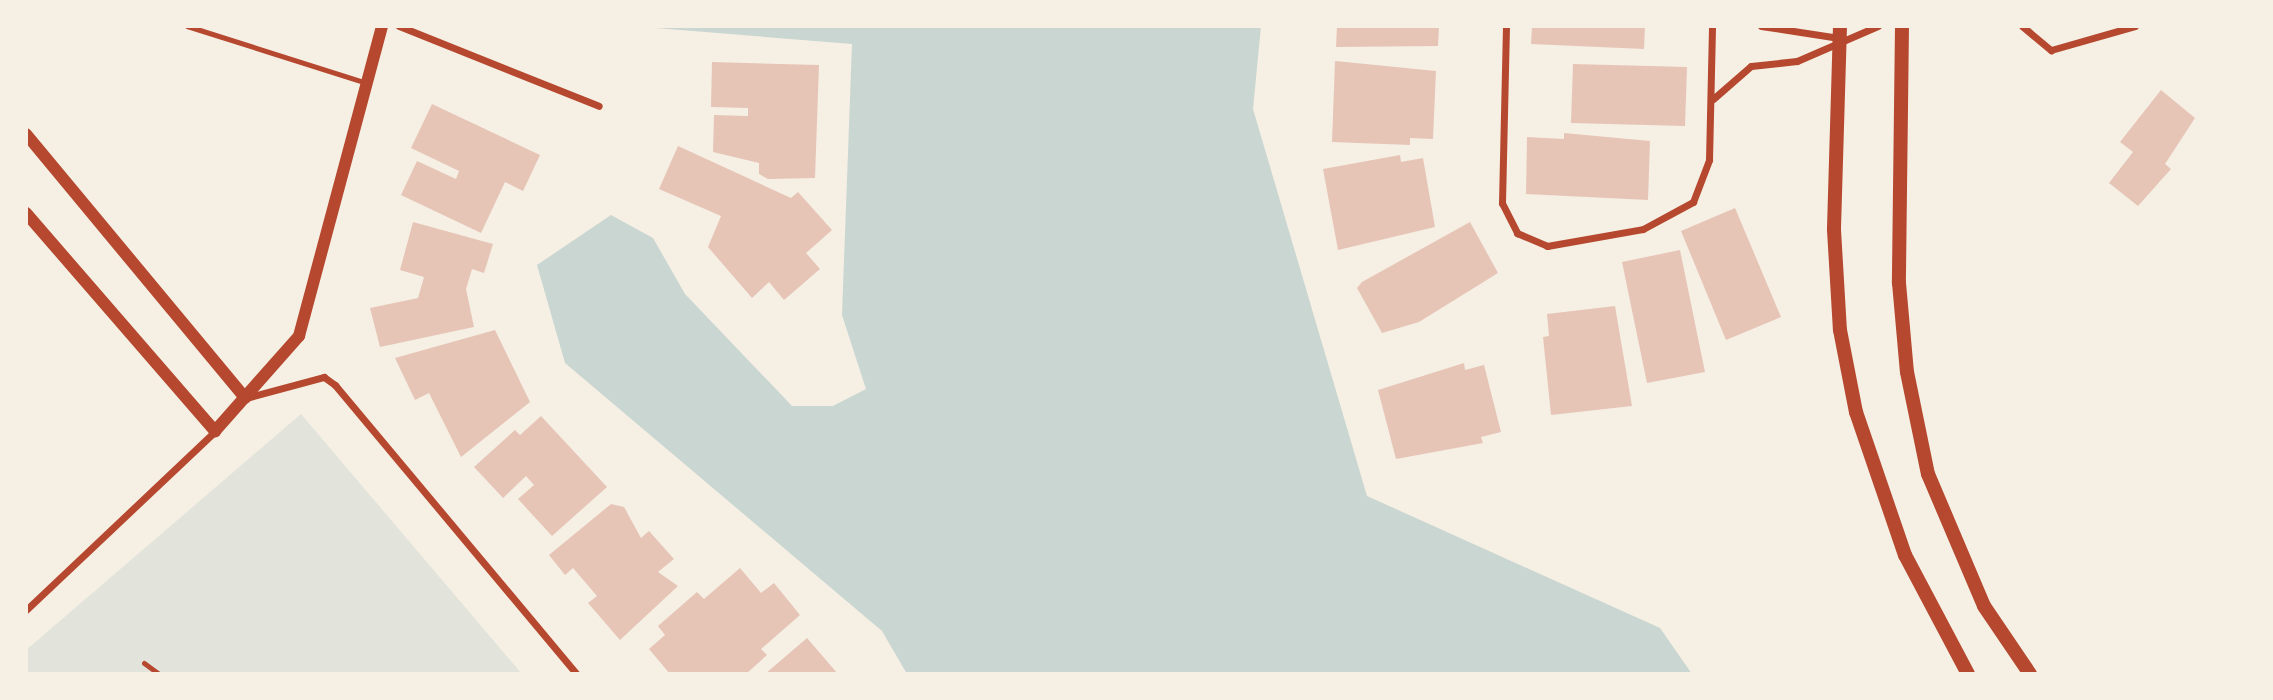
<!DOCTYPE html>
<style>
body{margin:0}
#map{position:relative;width:2273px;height:700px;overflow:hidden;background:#f6efe4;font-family:"Libre Baskerville",serif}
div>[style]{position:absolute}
.green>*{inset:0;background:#e2e4dc}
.water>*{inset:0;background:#c9d6d2}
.building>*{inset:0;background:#e6c5b7}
.service>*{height:5px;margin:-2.5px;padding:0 2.5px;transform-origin:2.5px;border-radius:2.5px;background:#b5482f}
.minor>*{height:7px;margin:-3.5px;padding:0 3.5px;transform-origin:3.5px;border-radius:3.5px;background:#b5482f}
.tertiary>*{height:12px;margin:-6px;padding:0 6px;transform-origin:6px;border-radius:6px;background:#b5482f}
.secondary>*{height:14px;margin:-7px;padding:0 7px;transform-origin:7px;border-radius:7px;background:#b5482f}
span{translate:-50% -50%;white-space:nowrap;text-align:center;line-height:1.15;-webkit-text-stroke:7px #f6efe4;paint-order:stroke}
.frame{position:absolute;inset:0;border:28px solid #f6efe4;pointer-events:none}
</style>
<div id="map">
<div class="green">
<i style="clip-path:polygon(301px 414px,522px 674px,26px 674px,26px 650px)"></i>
</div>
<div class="water">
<i style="clip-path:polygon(631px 26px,1261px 26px,1253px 109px,1367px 496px,1660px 628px,1692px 674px,907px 674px,882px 631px,565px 363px,537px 265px,611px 215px,653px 238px,685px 294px,792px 406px,833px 406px,866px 389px,842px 315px,852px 44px)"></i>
</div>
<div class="building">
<i style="clip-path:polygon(1337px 26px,1439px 26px,1438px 46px,1336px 47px)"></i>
<i style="clip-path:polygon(1532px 26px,1645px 26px,1644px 49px,1531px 44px)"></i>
<i style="clip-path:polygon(1335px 61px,1436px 71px,1433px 139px,1410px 138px,1410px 145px,1332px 142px)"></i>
<i style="clip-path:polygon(712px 62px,819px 65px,815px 178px,768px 179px,759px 174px,759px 163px,713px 152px,714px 115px,748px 116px,748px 108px,711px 107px)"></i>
<i style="clip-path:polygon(1573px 64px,1687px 67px,1685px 126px,1571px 123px)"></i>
<i style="clip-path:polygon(2161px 90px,2195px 118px,2165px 164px,2171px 169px,2138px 206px,2109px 183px,2133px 152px,2120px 142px)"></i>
<i style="clip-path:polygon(432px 104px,540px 155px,523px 191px,505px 182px,481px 233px,401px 195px,417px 161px,456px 179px,459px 171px,411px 148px)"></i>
<i style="clip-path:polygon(1564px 133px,1650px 141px,1648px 200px,1526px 194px,1527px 137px,1564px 139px)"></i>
<i style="clip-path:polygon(678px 146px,791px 198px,798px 192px,832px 230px,806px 253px,820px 269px,784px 300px,769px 282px,752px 298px,708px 247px,721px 216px,659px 189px)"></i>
<i style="clip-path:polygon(1400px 155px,1401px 162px,1423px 158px,1435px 227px,1338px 250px,1323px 169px)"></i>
<i style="clip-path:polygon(1735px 208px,1781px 317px,1726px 340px,1681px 231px)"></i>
<i style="clip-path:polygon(413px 222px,493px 244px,484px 273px,472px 269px,466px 289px,474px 327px,380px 347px,370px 308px,418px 298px,424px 277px,400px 270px)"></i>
<i style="clip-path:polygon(1470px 222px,1498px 273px,1419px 322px,1382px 333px,1357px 288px,1362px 282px)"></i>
<i style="clip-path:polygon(1680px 250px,1705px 372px,1647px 383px,1622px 262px)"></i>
<i style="clip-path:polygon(1615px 306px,1632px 406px,1551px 415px,1543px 337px,1549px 336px,1547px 314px)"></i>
<i style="clip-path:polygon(495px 330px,530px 402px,461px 457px,429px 393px,415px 400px,395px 358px)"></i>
<i style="clip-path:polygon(1464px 363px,1465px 370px,1484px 365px,1501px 432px,1481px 437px,1483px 443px,1396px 459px,1378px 390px)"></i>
<i style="clip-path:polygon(541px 416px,607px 487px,552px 536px,518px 499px,534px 485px,526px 476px,503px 498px,474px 467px,515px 430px,520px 435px)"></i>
<i style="clip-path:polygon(611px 504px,624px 507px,641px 538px,649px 531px,674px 559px,658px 572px,678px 586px,620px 640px,588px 603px,597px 596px,573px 568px,565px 575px,549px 555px)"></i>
<i style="clip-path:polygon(740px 568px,761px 593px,774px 583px,800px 615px,761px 649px,767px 655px,746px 674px,670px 674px,649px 649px,665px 635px,658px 626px,697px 592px,704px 599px)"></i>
<i style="clip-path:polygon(807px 638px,838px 674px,765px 674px)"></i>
</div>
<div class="service">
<i style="left:187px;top:26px;width:189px;rotate:17.6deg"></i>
<i style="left:144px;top:663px;width:19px;rotate:36deg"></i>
</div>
<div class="minor">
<i style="left:399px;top:26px;width:215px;rotate:21.8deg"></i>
<i style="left:1506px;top:26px;width:177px;rotate:91.3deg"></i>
<i style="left:1502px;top:203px;width:34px;rotate:63deg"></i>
<i style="left:1517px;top:233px;width:33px;rotate:23deg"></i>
<i style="left:1547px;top:246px;width:97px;rotate:-10deg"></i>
<i style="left:1643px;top:229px;width:57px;rotate:-28.4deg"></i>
<i style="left:1693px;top:202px;width:45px;rotate:-69.1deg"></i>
<i style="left:1709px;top:160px;width:134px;rotate:-88.7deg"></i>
<i style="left:1761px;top:26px;width:79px;rotate:8.7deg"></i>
<i style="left:2022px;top:26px;width:38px;rotate:40deg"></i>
<i style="left:2051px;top:50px;width:87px;rotate:-15.9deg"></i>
<i style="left:1713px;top:99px;width:50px;rotate:-41deg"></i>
<i style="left:1751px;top:66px;width:46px;rotate:-6.2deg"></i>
<i style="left:1797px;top:61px;width:88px;rotate:-23.4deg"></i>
<i style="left:246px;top:398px;width:81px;rotate:-15.1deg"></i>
<i style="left:324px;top:377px;width:14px;rotate:36deg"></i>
<i style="left:335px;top:385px;width:377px;rotate:50.1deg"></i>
<i style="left:26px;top:610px;width:260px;rotate:-43.4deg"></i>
</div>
<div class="tertiary">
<i style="left:26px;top:134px;width:343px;rotate:50.3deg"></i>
<i style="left:26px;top:213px;width:289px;rotate:49.1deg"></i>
<i style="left:215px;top:431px;width:127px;rotate:-48.5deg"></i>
<i style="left:299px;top:336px;width:321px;rotate:-75deg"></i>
</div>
<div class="secondary">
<i style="left:1840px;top:26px;width:204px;rotate:91.7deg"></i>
<i style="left:1834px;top:230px;width:100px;rotate:86.6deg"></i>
<i style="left:1840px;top:330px;width:84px;rotate:79deg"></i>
<i style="left:1856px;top:412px;width:151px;rotate:71.1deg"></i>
<i style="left:1905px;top:555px;width:135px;rotate:62.1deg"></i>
<i style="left:1902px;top:26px;width:257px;rotate:90.7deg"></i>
<i style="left:1899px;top:283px;width:89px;rotate:84.9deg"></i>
<i style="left:1907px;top:372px;width:104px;rotate:78.4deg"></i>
<i style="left:1928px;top:474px;width:143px;rotate:67deg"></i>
<i style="left:1984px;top:606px;width:82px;rotate:55.9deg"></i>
</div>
<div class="frame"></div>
</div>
